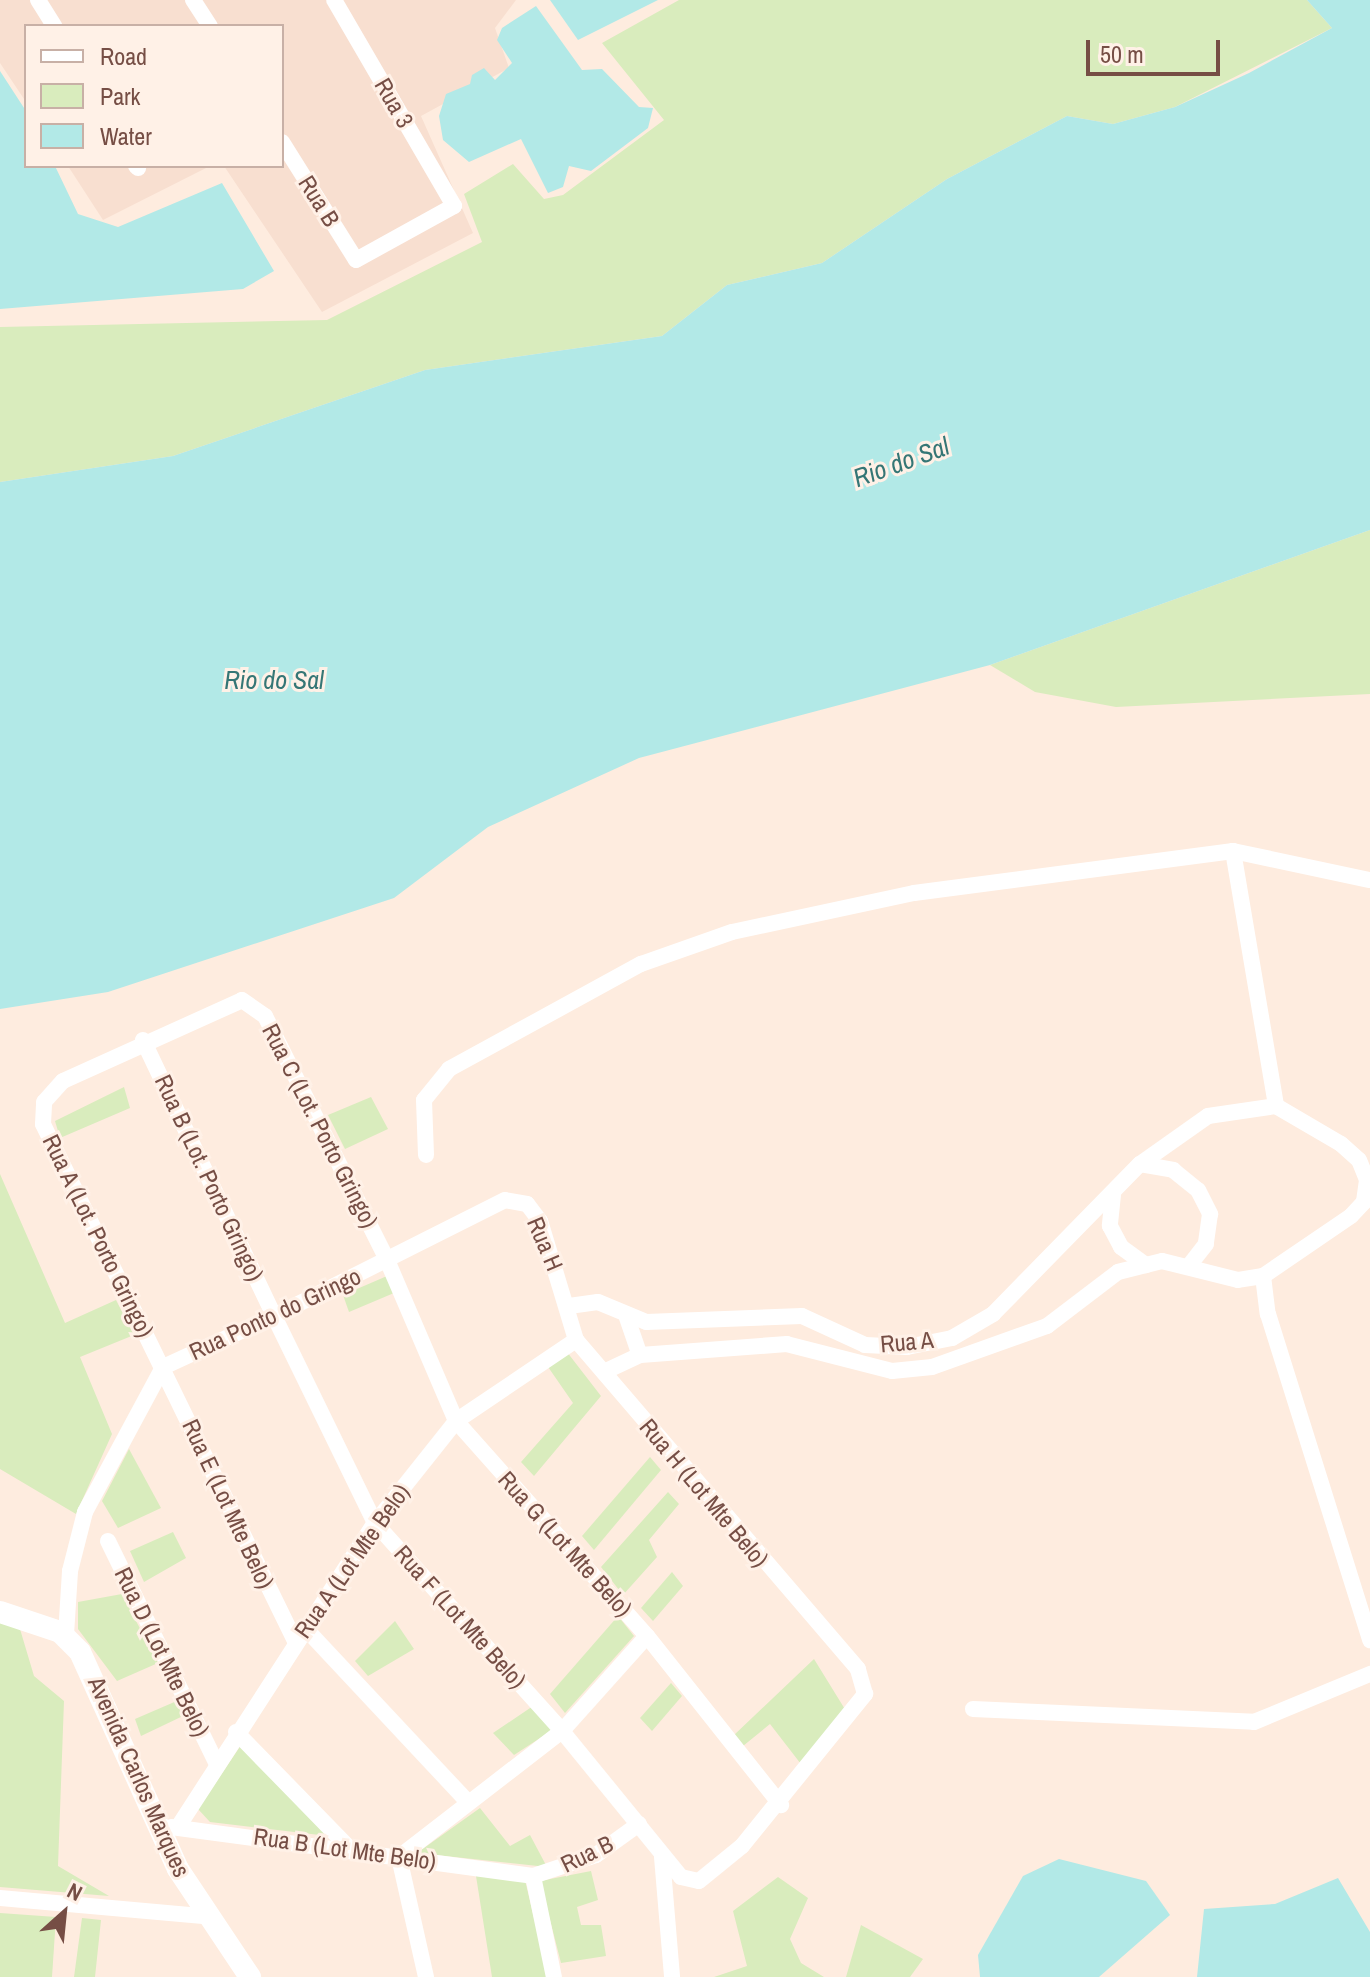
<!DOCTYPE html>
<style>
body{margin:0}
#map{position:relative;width:1370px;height:1977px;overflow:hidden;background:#feecdf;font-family:"Archivo Narrow",sans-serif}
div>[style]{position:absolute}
.residential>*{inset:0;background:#f8dfd0}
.green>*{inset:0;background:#d9ecbd}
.water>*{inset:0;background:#b2e9e7}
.street>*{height:16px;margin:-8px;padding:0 8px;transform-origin:8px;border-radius:8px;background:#fff}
.secondary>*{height:22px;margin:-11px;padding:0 11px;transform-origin:11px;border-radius:11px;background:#fff}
span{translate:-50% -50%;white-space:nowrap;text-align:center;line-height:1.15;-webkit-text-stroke:6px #fff1e7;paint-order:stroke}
.street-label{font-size:24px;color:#764e45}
.water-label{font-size:26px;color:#357675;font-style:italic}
.legend{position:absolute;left:24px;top:24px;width:260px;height:144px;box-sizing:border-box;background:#fff1e7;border:2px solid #c8b0a6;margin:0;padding:10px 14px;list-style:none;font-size:24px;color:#764e45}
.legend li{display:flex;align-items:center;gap:16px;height:40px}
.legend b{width:40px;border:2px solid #c8b0a6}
.north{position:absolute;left:24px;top:1873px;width:80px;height:80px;-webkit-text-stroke:6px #fff1e7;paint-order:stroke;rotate:27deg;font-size:22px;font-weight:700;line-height:32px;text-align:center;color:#764e45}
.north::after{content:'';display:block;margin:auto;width:28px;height:36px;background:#764e45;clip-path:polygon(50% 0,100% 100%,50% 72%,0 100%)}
.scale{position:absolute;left:1086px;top:40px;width:134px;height:36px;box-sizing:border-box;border:4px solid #764e45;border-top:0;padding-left:10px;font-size:24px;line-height:28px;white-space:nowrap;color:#764e45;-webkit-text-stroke:6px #fff1e7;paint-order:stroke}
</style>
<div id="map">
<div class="residential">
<i style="clip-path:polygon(0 0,516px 0,495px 28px,509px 68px,421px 116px,473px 233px,322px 312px,224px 166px,282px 166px,282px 26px,26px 26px,26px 102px,0 63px)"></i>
<i style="clip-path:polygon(68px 166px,210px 166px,103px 220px)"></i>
</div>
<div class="green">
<i style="clip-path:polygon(679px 0,1307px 0,1332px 28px,1175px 107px,1113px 124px,1067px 116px,947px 179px,822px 263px,727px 285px,662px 336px,425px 370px,173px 456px,0 482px,0 327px,327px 320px,482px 242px,464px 194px,513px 164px,544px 199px,563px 195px,664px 120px,602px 43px)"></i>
<i style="clip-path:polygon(1370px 530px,1370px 694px,1116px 707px,1035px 692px,990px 665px)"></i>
<i style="clip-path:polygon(124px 1087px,130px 1108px,60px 1138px,55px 1121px)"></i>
<i style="clip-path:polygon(371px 1097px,388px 1129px,345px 1149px,328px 1115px)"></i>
<i style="clip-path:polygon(0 1174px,65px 1323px,116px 1300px,134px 1335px,80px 1357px,112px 1434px,76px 1514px,0 1469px)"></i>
<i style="clip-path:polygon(387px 1276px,394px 1293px,349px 1312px,343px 1295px)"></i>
<i style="clip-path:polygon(567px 1352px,601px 1396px,534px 1476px,521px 1462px,573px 1403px,546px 1364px)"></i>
<i style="clip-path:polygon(129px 1449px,161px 1508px,118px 1528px,102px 1501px)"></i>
<i style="clip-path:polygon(650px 1457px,661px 1470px,594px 1550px,582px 1536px)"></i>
<i style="clip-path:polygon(668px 1492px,679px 1504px,649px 1540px,657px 1557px,623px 1595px,601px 1567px)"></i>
<i style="clip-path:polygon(173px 1532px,186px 1558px,144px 1582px,130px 1551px)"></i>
<i style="clip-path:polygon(672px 1572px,683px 1586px,653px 1621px,641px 1608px)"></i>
<i style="clip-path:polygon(122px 1594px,158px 1663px,117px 1681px,78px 1629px,78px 1602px)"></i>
<i style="clip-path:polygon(618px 1616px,634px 1636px,565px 1713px,550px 1694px)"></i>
<i style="clip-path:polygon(395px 1621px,414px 1649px,368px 1676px,355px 1661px)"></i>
<i style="clip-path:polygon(0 1623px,20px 1629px,34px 1676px,64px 1701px,58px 1866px,109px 1896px,0 1887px)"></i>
<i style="clip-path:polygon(814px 1659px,851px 1719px,804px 1768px,770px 1724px,743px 1746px,733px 1736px)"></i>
<i style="clip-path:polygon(671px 1683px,682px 1696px,652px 1731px,640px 1718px)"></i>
<i style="clip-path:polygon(179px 1700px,183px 1716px,141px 1736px,135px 1719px)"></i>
<i style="clip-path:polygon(533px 1706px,554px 1729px,514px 1755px,493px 1733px)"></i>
<i style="clip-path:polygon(241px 1745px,328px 1836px,210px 1822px,198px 1809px)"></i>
<i style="clip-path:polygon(480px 1808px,510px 1846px,530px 1835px,547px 1867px,417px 1853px)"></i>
<i style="clip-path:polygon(591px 1871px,598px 1900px,577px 1907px,581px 1925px,601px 1925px,606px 1956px,561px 1963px,540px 1881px)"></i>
<i style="clip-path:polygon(476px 1876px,525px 1880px,548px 1977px,492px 1977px)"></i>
<i style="clip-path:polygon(778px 1877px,808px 1898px,790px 1939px,801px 1963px,824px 1977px,714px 1977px,747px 1966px,733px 1911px)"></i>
<i style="clip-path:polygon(0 1913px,56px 1917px,52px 1977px,0 1977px)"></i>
<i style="clip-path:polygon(82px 1918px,101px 1920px,95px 1977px,74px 1977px)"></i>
<i style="clip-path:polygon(861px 1925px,923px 1959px,910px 1977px,846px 1977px)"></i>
</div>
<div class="water">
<i style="clip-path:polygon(550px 0,658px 0,578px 40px)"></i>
<i style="clip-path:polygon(1307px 0,1370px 0,1370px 530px,990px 665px,639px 758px,488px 827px,394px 898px,108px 992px,0 1009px,0 482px,173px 456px,425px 370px,662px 336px,727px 285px,822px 263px,947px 179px,1067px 116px,1113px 124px,1175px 107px,1249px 73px,1332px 28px)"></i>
<i style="clip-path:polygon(536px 6px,582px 70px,602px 69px,639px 107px,653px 108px,648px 128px,591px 171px,569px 166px,563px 187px,548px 193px,521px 139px,469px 162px,443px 140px,439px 116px,446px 94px,470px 84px,472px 75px,484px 68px,495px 80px,512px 63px,497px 40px,502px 28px)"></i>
<i style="clip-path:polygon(0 71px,26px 111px,26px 166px,55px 166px,78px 214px,118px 227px,222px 183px,274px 271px,243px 289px,0 309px)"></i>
<i style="clip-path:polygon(1059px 1859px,1146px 1881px,1170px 1915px,1099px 1977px,980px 1977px,978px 1955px,1023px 1876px)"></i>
<i style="clip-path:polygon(1338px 1878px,1370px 1932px,1370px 1977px,1197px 1977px,1204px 1909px,1275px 1904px)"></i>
</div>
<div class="street">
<i style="left:38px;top:0;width:31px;rotate:58deg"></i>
<i style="left:193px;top:0;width:31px;rotate:57deg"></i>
<i style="left:282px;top:142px;width:139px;rotate:57.9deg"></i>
<i style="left:356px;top:260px;width:112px;rotate:-28.9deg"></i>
<i style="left:454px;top:206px;width:238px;rotate:-120.2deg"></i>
<i style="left:136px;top:166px;width:3px;rotate:45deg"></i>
<i style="left:1233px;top:851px;width:259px;rotate:80.4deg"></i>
<i style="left:143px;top:1040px;width:306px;rotate:64.6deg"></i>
<i style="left:274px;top:1316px;width:230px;rotate:64deg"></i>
<i style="left:375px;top:1523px;width:280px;rotate:48deg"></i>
<i style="left:562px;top:1731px;width:188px;rotate:50.8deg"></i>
<i style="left:681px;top:1877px;width:18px;rotate:13deg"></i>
<i style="left:699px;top:1881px;width:55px;rotate:-39.1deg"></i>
<i style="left:742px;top:1846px;width:196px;rotate:-51deg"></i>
<i style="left:865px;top:1694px;width:26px;rotate:-106deg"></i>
<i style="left:858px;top:1669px;width:433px;rotate:-130.6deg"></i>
<i style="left:576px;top:1340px;width:124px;rotate:-106.8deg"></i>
<i style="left:540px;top:1221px;width:21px;rotate:-127deg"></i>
<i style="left:527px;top:1204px;width:22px;rotate:-170deg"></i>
<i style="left:505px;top:1200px;width:258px;rotate:153.3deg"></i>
<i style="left:274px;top:1316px;width:122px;rotate:155.3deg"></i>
<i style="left:426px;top:1155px;width:55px;rotate:-92.1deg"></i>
<i style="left:424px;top:1100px;width:40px;rotate:-51deg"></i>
<i style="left:449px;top:1069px;width:219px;rotate:-28.7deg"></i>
<i style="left:641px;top:964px;width:96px;rotate:-19.4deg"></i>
<i style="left:732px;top:932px;width:186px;rotate:-12.1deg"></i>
<i style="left:914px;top:893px;width:322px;rotate:-7.5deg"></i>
<i style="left:1233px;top:851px;width:140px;rotate:12deg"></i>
<i style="left:1140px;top:1164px;width:34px;rotate:10deg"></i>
<i style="left:1173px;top:1170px;width:32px;rotate:39deg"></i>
<i style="left:1198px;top:1190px;width:27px;rotate:63deg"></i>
<i style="left:1210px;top:1214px;width:30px;rotate:98deg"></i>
<i style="left:1206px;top:1244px;width:29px;rotate:128deg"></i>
<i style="left:1113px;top:1195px;width:31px;rotate:96deg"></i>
<i style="left:1110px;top:1226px;width:24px;rotate:62deg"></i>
<i style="left:1121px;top:1247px;width:31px;rotate:36deg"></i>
<i style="left:1263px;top:1276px;width:38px;rotate:83deg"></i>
<i style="left:1268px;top:1314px;width:342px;rotate:72.6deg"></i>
<i style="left:569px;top:1306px;width:29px;rotate:-8deg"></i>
<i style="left:598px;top:1302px;width:52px;rotate:22.6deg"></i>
<i style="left:646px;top:1322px;width:156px;rotate:-2.2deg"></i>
<i style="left:802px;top:1316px;width:69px;rotate:24.7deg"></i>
<i style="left:865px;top:1345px;width:42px;rotate:2.7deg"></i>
<i style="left:907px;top:1347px;width:46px;rotate:-11.3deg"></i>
<i style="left:952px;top:1338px;width:48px;rotate:-30.3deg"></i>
<i style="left:993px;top:1314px;width:210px;rotate:-45.6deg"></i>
<i style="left:1140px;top:1164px;width:83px;rotate:-35.2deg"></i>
<i style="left:1208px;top:1116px;width:69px;rotate:-8.4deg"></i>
<i style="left:1276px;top:1106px;width:75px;rotate:30.3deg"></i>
<i style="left:1341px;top:1144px;width:24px;rotate:42deg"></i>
<i style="left:1359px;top:1160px;width:22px;rotate:68deg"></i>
<i style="left:1367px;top:1180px;width:22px;rotate:98deg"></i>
<i style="left:1364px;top:1202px;width:19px;rotate:133deg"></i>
<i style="left:1351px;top:1216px;width:107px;rotate:145.7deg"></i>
<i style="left:1263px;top:1276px;width:25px;rotate:171deg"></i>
<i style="left:1238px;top:1280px;width:78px;rotate:-166deg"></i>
<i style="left:1162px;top:1261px;width:45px;rotate:166deg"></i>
<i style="left:1118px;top:1272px;width:89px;rotate:142.7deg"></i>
<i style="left:1047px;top:1326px;width:122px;rotate:160.4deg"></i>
<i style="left:932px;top:1367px;width:40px;rotate:174.3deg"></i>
<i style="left:892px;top:1371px;width:108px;rotate:-165.6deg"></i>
<i style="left:787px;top:1344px;width:147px;rotate:175.7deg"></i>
<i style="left:640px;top:1355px;width:40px;rotate:155deg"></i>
<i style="left:627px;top:1318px;width:39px;rotate:71deg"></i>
<i style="left:108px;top:1541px;width:246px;rotate:64deg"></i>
<i style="left:305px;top:1628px;width:236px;rotate:46.9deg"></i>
<i style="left:66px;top:1635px;width:64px;rotate:-86.4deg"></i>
<i style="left:70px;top:1571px;width:61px;rotate:-75.7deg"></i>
<i style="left:85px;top:1512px;width:165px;rotate:-61.7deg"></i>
<i style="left:295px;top:1641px;width:575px;rotate:-115.99deg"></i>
<i style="left:43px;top:1124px;width:22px;rotate:-87deg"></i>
<i style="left:44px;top:1102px;width:28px;rotate:-48deg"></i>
<i style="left:63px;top:1081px;width:196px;rotate:-24.3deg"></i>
<i style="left:242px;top:1000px;width:28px;rotate:35deg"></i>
<i style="left:265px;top:1016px;width:273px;rotate:63.4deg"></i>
<i style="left:387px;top:1260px;width:175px;rotate:66.8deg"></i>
<i style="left:456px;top:1421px;width:288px;rotate:48.4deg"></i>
<i style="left:647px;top:1636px;width:216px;rotate:51.6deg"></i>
<i style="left:973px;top:1709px;width:281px;rotate:2.6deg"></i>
<i style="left:1254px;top:1722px;width:126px;rotate:-22.5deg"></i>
<i style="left:236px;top:1732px;width:165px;rotate:45.7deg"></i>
<i style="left:171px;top:1827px;width:365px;rotate:7.7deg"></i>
<i style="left:533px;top:1876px;width:66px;rotate:-18.4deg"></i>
<i style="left:596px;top:1855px;width:53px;rotate:-35.8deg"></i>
<i style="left:178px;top:1827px;width:362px;rotate:-57.1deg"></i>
<i style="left:375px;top:1523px;width:130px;rotate:-51.5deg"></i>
<i style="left:456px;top:1421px;width:145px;rotate:-34deg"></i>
<i style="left:662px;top:1857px;width:120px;rotate:85.2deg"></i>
<i style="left:533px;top:1876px;width:103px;rotate:78.3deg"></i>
<i style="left:0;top:1898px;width:204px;rotate:5.1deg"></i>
<i style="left:426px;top:1977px;width:123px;rotate:-102.7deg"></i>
<i style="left:399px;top:1857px;width:206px;rotate:-37.7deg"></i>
<i style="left:562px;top:1731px;width:127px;rotate:-48.2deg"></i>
</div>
<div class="secondary">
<i style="left:0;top:1612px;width:63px;rotate:18.4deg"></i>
<i style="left:60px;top:1632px;width:28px;rotate:45deg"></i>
<i style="left:80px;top:1652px;width:238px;rotate:65.7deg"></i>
<i style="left:178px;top:1869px;width:130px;rotate:56.3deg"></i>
</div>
<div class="street-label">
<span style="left:394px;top:103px;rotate:60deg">Rua 3</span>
<span style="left:319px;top:201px;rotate:58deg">Rua B</span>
<span style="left:320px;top:1126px;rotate:63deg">Rua C (Lot. Porto Gringo)</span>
<span style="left:209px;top:1178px;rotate:65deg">Rua B (Lot. Porto Gringo)</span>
<span style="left:98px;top:1236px;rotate:64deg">Rua A (Lot. Porto Gringo)</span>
<span style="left:545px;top:1244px;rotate:67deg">Rua H</span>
<span style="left:275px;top:1314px;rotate:-25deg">Rua Ponto do Gringo</span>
<span style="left:907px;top:1342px;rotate:-5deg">Rua A</span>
<span style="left:704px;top:1493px;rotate:50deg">Rua H (Lot Mte Belo)</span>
<span style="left:228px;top:1504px;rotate:65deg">Rua E (Lot Mte Belo)</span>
<span style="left:565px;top:1544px;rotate:48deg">Rua G (Lot Mte Belo)</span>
<span style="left:352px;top:1561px;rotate:-55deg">Rua A (Lot Mte Belo)</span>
<span style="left:460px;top:1617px;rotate:48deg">Rua F (Lot Mte Belo)</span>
<span style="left:162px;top:1652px;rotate:64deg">Rua D (Lot Mte Belo)</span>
<span style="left:139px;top:1777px;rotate:66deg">Avenida Carlos Marques</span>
<span style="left:345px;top:1849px;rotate:8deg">Rua B (Lot Mte Belo)</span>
<span style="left:587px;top:1854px;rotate:-26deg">Rua B</span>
</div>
<div class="water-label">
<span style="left:901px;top:462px;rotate:-20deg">Rio do Sal</span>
<span style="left:274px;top:680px">Rio do Sal</span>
</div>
<ul class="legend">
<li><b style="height:10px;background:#fff"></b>Road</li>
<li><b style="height:22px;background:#d9ecbd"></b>Park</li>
<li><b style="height:22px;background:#b2e9e7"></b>Water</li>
</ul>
<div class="north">N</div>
<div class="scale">50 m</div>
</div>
